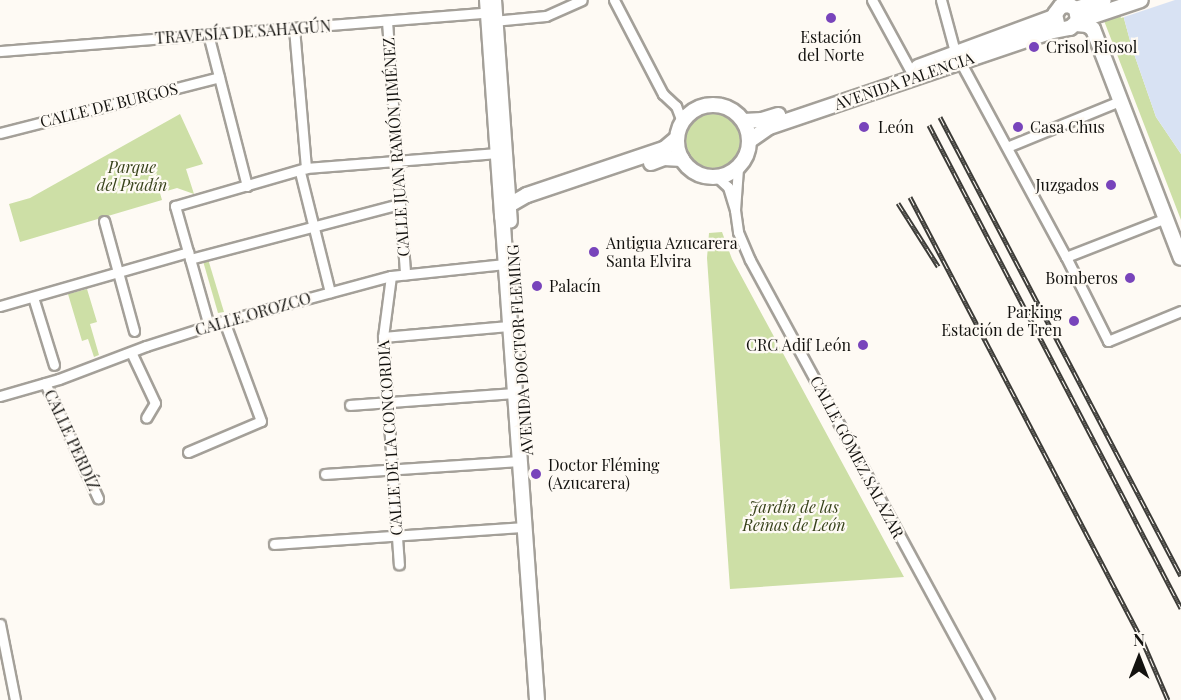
<!DOCTYPE html>
<meta charset="utf-8">
<style>
body{margin:0}
#map{position:relative;width:1181px;height:700px;overflow:hidden;background:#fefaf4;font-family:"Playfair Display",serif}
div>[style]{position:absolute}
.green>*{inset:0;background:#cddfa6}
.round{border-radius:50%}
.water>*{inset:0;background:#d8e2f3}
.pier>*{inset:0;background:#fefaf4}
.roads{filter:drop-shadow(2px 0 #a4a099) drop-shadow(-2px 0 #a4a099) drop-shadow(0 2px #a4a099) drop-shadow(0 -2px #a4a099)}
.minor>*{height:9px;margin:-4.5px;padding:0 4.5px;transform-origin:4.5px;border-radius:4.5px;background:#fff}
.secondary>*{height:12px;margin:-6px;padding:0 6px;transform-origin:6px;border-radius:6px;background:#fff}
.primary>*{height:14px;margin:-7px;padding:0 7px;transform-origin:7px;border-radius:7px;background:#fff}
.primary>.ring{margin:-7px;padding:0;box-sizing:content-box;background:none;border:14px solid #fff;border-radius:50%}
.rail>*{height:5px;margin-top:-2.5px;transform-origin:0;background:repeating-linear-gradient(90deg,#fefaf4 0 9px,#3c3b37 0 18px);box-sizing:border-box;border-block:2px solid #3c3b37}
.dots>*{width:16px;height:16px;translate:-50% -50%;box-sizing:border-box;border:3px solid #fefaf4;border-radius:50%}
span{translate:-50% -50%;white-space:nowrap;text-align:center;line-height:1.15;-webkit-text-stroke:4.5px #fefaf4;paint-order:stroke}
.street-label{font-size:16px;color:#13120f}
.poi-label{font-size:16px;color:#13120f}
.left{translate:0 -50%;text-align:left}
.right{translate:-100% -50%;text-align:right}
.park-label{font-size:16px;color:#364119;font-style:italic}
.north{position:absolute;left:1109px;top:628px;width:60px;height:60px;-webkit-text-stroke:4px #fefaf4;paint-order:stroke;rotate:0deg;font-size:16px;font-weight:700;line-height:24px;text-align:center;color:#13120f}
.north::after{content:'';display:block;margin:auto;width:21px;height:27px;background:#13120f;clip-path:polygon(50% 0,100% 100%,50% 72%,0 100%)}
</style>
<div id="map">
<div class="green">
<i style="clip-path:polygon(1096px 0,1119px 0,1132px 48px,1156px 117px,1181px 154px,1181px 220px)"></i>
<i style="clip-path:polygon(180px 114px,203px 164px,186px 169px,194px 194px,177px 188px,160px 193px,162px 200px,20px 242px,9px 204px,30px 198px)"></i>
<i class="round" style="left:686px;top:114px;width:54px;height:54px"></i>
<i style="clip-path:polygon(722px 232px,732px 259px,904px 577px,730px 589px,707px 258px,709px 233px)"></i>
<i style="clip-path:polygon(208px 259px,224px 312px,218px 313px,203px 261px)"></i>
<i style="clip-path:polygon(87px 289px,97px 322px,90px 324px,99px 355px,94px 357px,88px 339px,82px 341px,68px 294px)"></i>
</div>
<div class="water">
<i style="clip-path:polygon(1119px 0,1181px 0,1181px 154px,1156px 117px,1132px 48px)"></i>
</div>
<div class="pier">
<i style="clip-path:polygon(1116px 0,1175px 0,1121px 18px)"></i>
</div>
<div class="roads">
<div class="minor">
<i style="left:614px;top:0;width:106px;rotate:62.5deg"></i>
<i style="left:663px;top:94px;width:18px;rotate:43deg"></i>
<i style="left:676px;top:106px;width:17px;rotate:69deg"></i>
<i style="left:872px;top:0;width:88px;rotate:61.4deg"></i>
<i style="left:941px;top:0;width:54px;rotate:74.9deg"></i>
<i style="left:955px;top:52px;width:233px;rotate:61.6deg"></i>
<i style="left:1066px;top:257px;width:94px;rotate:63.4deg"></i>
<i style="left:1108px;top:341px;width:79px;rotate:-22.3deg"></i>
<i style="left:387px;top:21px;width:254px;rotate:85.9deg"></i>
<i style="left:493px;top:21px;width:53px;rotate:-5.4deg"></i>
<i style="left:546px;top:16px;width:39px;rotate:-24deg"></i>
<i style="left:294px;top:28px;width:141px;rotate:85.1deg"></i>
<i style="left:208px;top:34px;width:157px;rotate:75.6deg"></i>
<i style="left:0;top:51px;width:488px;rotate:-4.5deg"></i>
<i style="left:0;top:133px;width:226px;rotate:-14.3deg"></i>
<i style="left:1007px;top:147px;width:122px;rotate:-22.2deg"></i>
<i style="left:300px;top:172px;width:124px;rotate:76deg"></i>
<i style="left:717px;top:177px;width:15px;rotate:42deg"></i>
<i style="left:728px;top:187px;width:24px;rotate:73deg"></i>
<i style="left:735px;top:210px;width:42px;rotate:-85.9deg"></i>
<i style="left:735px;top:210px;width:22px;rotate:82deg"></i>
<i style="left:738px;top:232px;width:30px;rotate:67deg"></i>
<i style="left:750px;top:260px;width:501px;rotate:61.49deg"></i>
<i style="left:104px;top:221px;width:114px;rotate:74.7deg"></i>
<i style="left:1066px;top:257px;width:107px;rotate:-21.3deg"></i>
<i style="left:190px;top:259px;width:216px;rotate:-14.7deg"></i>
<i style="left:391px;top:276px;width:62px;rotate:97.5deg"></i>
<i style="left:383px;top:337px;width:228px;rotate:86deg"></i>
<i style="left:33px;top:297px;width:71px;rotate:72.8deg"></i>
<i style="left:0;top:306px;width:196px;rotate:-16deg"></i>
<i style="left:209px;top:326px;width:125px;rotate:-105.8deg"></i>
<i style="left:175px;top:206px;width:136px;rotate:-16.2deg"></i>
<i style="left:306px;top:168px;width:192px;rotate:-4.5deg"></i>
<i style="left:383px;top:337px;width:126px;rotate:-5deg"></i>
<i style="left:131px;top:352px;width:56px;rotate:64.8deg"></i>
<i style="left:155px;top:403px;width:17px;rotate:121deg"></i>
<i style="left:45px;top:383px;width:127px;rotate:65.3deg"></i>
<i style="left:0;top:396px;width:61px;rotate:-16.1deg"></i>
<i style="left:59px;top:379px;width:93px;rotate:-20.8deg"></i>
<i style="left:146px;top:346px;width:82px;rotate:-17.8deg"></i>
<i style="left:224px;top:321px;width:173px;rotate:-15.1deg"></i>
<i style="left:391px;top:276px;width:124px;rotate:-6deg"></i>
<i style="left:350px;top:405px;width:164px;rotate:-4.2deg"></i>
<i style="left:188px;top:452px;width:79px;rotate:-23deg"></i>
<i style="left:261px;top:421px;width:107px;rotate:-110.3deg"></i>
<i style="left:325px;top:474px;width:194px;rotate:-3.8deg"></i>
<i style="left:274px;top:544px;width:251px;rotate:-3.9deg"></i>
<i style="left:0;top:624px;width:77px;rotate:78.8deg"></i>
</div>
<div class="secondary">
<i style="left:486px;top:0;width:218px;rotate:86deg"></i>
<i style="left:495px;top:0;width:222px;rotate:85.9deg"></i>
</div>
<div class="primary">
<i style="left:1078px;top:21px;width:66px;rotate:-18.4deg"></i>
<i style="left:1057px;top:23px;width:9px;rotate:-103deg"></i>
<i style="left:1055px;top:14px;width:10px;rotate:-53deg"></i>
<i style="left:1061px;top:6px;width:8px;rotate:-7deg"></i>
<i style="left:1069px;top:5px;width:8px;rotate:30deg"></i>
<i style="left:1076px;top:9px;width:29px;rotate:-18deg"></i>
<i style="left:1076px;top:24px;width:11px;rotate:5deg"></i>
<i style="left:1087px;top:25px;width:7px;rotate:34deg"></i>
<i style="left:1093px;top:29px;width:245px;rotate:69deg"></i>
<i style="left:918px;top:67px;width:145px;rotate:-20.2deg"></i>
<i class="ring" style="left:677px;top:105px;width:58px;height:58px"></i>
<i style="left:744px;top:121px;width:18px;rotate:-3deg"></i>
<i style="left:762px;top:120px;width:17px;rotate:-17deg"></i>
<i style="left:749px;top:141px;width:24px;rotate:-35deg"></i>
<i style="left:769px;top:127px;width:296px;rotate:-18.7deg"></i>
<i style="left:1049px;top:32px;width:21px;rotate:-11deg"></i>
<i style="left:1070px;top:28px;width:11px;rotate:-41deg"></i>
<i style="left:1078px;top:21px;width:12px;rotate:-99deg"></i>
<i style="left:651px;top:163px;width:14px;rotate:-21deg"></i>
<i style="left:664px;top:158px;width:18px;rotate:3deg"></i>
<i style="left:537px;top:700px;width:488px;rotate:-94.1deg"></i>
<i style="left:502px;top:213px;width:7px;rotate:-56deg"></i>
<i style="left:506px;top:207px;width:24px;rotate:-30deg"></i>
<i style="left:527px;top:195px;width:145px;rotate:-18.6deg"></i>
<i style="left:664px;top:149px;width:17px;rotate:-40deg"></i>
</div>
</div>
<div class="rail">
<i style="left:940px;top:117px;width:518px;rotate:62.3deg"></i>
<i style="left:929px;top:125px;width:545px;rotate:62.45deg"></i>
<i style="left:910px;top:197px;width:502px;rotate:62.36deg"></i>
<i style="left:1143px;top:642px;width:63px;rotate:66.7deg"></i>
<i style="left:898px;top:203px;width:75px;rotate:57.6deg"></i>
</div>
<div class="dots">
<i style="left:831px;top:18px;background:#7844bb"></i>
<i style="left:1034px;top:47px;background:#7844bb"></i>
<i style="left:864px;top:127px;background:#7844bb"></i>
<i style="left:1018px;top:127px;background:#7844bb"></i>
<i style="left:1111px;top:185px;background:#7844bb"></i>
<i style="left:594px;top:252px;background:#7844bb"></i>
<i style="left:1130px;top:278px;background:#7844bb"></i>
<i style="left:537px;top:286px;background:#7844bb"></i>
<i style="left:1074px;top:321px;background:#7844bb"></i>
<i style="left:863px;top:345px;background:#7844bb"></i>
<i style="left:536px;top:474px;background:#7844bb"></i>
</div>
<div class="street-label">
<span style="left:243px;top:32px;rotate:-4deg">TRAVESÍA DE SAHAGÚN</span>
<span style="left:904px;top:81px;rotate:-19deg">AVENIDA PALENCIA</span>
<span style="left:109px;top:105px;rotate:-14deg">CALLE DE BURGOS</span>
<span style="left:396px;top:147px;rotate:-94deg">CALLE JUAN RAMÓN JIMÉNEZ</span>
<span style="left:253px;top:314px;rotate:-16deg">CALLE OROZCO</span>
<span style="left:520px;top:350px;rotate:-94deg">AVENIDA DOCTOR FLEMING</span>
<span style="left:390px;top:438px;rotate:-94deg">CALLE DE LA CONCORDIA</span>
<span style="left:72px;top:440px;rotate:65deg">CALLE PERDÍZ</span>
<span style="left:857px;top:457px;rotate:62deg">CALLE GÓMEZ SALAZAR</span>
</div>
<div class="poi-label">
<span style="left:831px;top:46px">Estación<br>del Norte</span>
<span class="left" style="left:1046px;top:47px">Crisol Riosol</span>
<span class="left" style="left:878px;top:127px">León</span>
<span class="left" style="left:1030px;top:127px">Casa Chus</span>
<span class="right" style="left:1099px;top:185px">Juzgados</span>
<span class="left" style="left:606px;top:252px">Antigua Azucarera<br>Santa Elvira</span>
<span class="right" style="left:1118px;top:278px">Bomberos</span>
<span class="left" style="left:549px;top:286px">Palacín</span>
<span class="right" style="left:1062px;top:321px">Parking<br>Estación de Tren</span>
<span class="right" style="left:851px;top:345px">CRC Adif León</span>
<span class="left" style="left:548px;top:474px">Doctor Fléming<br>(Azucarera)</span>
</div>
<div class="park-label">
<span style="left:132px;top:176px">Parque<br>del Pradín</span>
<span style="left:794px;top:516px">Jardín de las<br>Reinas de León</span>
</div>
<div class="north">N</div>
</div>
